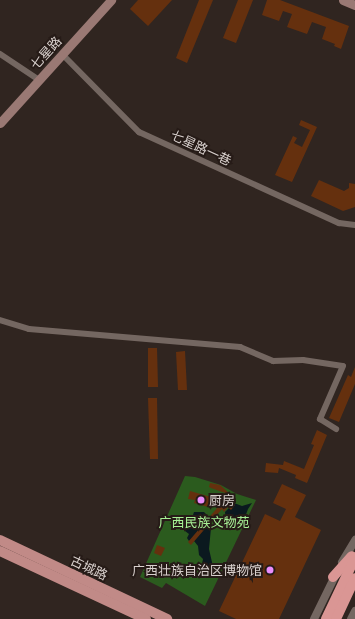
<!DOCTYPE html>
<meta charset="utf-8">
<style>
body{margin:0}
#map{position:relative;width:355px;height:619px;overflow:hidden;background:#302520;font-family:Inter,"Noto Sans SC",sans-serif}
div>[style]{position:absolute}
.green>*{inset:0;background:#2b5b1e}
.water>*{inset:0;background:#0b191f}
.building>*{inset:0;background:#65300e}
.minor>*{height:6px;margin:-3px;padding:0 3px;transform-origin:3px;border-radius:3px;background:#746761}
.tertiary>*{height:8px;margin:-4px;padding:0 4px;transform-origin:4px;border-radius:4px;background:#746761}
.secondary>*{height:9px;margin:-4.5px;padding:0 4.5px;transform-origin:4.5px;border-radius:4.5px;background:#9a7974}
.primary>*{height:10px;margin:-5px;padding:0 5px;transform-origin:5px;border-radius:5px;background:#c18a87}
.trunk>*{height:10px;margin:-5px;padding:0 5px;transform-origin:5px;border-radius:5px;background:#da9694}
.dots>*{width:11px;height:11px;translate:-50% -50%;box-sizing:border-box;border:2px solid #261b17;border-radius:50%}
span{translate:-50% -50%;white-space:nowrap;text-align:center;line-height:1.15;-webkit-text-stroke:4px #261b17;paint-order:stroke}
.street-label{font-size:13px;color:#d8d0cd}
.poi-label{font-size:13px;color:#d8d0cd}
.left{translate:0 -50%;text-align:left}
.right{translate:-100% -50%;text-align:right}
.park-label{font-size:13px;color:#a7f095}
</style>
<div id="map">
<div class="green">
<i style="clip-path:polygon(185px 476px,195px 477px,221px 485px,237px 494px,256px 500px,205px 606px,166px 583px,162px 588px,140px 577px)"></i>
</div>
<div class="water">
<i style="clip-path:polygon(234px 503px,242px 506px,252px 503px,248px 509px,241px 528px,232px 526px,226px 522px,225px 512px)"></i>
<i style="clip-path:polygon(194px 512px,204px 512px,207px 515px,211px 528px,209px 549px,214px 571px,212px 574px,209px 571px,203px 574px,201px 570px,203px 559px,199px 555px,198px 546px,194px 541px,189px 541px,187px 538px,189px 534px,185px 531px,184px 526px,192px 518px)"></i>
</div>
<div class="building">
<i style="clip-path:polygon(138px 0,172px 0,148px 26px,130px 9px)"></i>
<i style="clip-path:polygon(199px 0,213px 0,187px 63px,176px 58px)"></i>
<i style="clip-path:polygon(238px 0,253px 0,236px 43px,223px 38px)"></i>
<i style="clip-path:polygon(267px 0,280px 0,349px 26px,341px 49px,334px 46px,335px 44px,322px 39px,326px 27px,312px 22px,307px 34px,287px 27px,292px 14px,283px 11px,279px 21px,262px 15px)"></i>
<i style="clip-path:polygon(301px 120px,317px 127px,292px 182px,275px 175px,293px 136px,297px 138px,294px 143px,302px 147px,310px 130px,299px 125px)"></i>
<i style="clip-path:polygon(319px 180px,344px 191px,349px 188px,349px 183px,355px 184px,355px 207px,343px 211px,311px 196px)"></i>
<i style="clip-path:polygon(148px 348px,157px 348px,158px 387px,148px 387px)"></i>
<i style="clip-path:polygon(185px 351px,187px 390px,178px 390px,176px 352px)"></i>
<i style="clip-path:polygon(355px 367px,355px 384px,339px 422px,329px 418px,348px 375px,351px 377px)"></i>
<i style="clip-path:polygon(148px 398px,157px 398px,158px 459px,150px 459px)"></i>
<i style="clip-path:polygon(317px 430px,327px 435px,307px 483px,295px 478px,296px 475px,279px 468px,278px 473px,265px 472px,266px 463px,283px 465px,284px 461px,304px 469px,314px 445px,311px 444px)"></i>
<i style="clip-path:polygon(210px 483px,220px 485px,231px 495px,211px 488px,209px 487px)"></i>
<i style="clip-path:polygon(282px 484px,306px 495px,295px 517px,321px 530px,279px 619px,236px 619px,219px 611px,265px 514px,280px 521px,286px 509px,273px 503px)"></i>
<i style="clip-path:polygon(190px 491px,211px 497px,208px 507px,194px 503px,195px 500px,188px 499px)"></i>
<i style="clip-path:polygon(224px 500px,235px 505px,231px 510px,228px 507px,224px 512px,222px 509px,191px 545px,188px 542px)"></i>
<i style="clip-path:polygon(182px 518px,188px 522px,181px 527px,178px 523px)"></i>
<i style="clip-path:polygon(157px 545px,165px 548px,161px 556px,154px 553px)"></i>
</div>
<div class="minor">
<i style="left:0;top:54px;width:47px;rotate:33.7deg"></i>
<i style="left:62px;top:54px;width:110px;rotate:45.4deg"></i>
<i style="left:139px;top:132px;width:220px;rotate:24.5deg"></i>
<i style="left:339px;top:223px;width:16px;rotate:7deg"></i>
<i style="left:0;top:320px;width:30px;rotate:17deg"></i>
<i style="left:29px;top:329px;width:212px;rotate:4.9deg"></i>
<i style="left:240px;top:347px;width:36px;rotate:23deg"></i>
<i style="left:273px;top:361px;width:30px;rotate:-2deg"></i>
<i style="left:303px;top:360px;width:40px;rotate:8.5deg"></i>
<i style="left:343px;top:366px;width:58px;rotate:113.5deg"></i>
<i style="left:320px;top:419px;width:19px;rotate:32deg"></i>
</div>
<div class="tertiary">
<i style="left:342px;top:562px;width:26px;rotate:-59deg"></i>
<i style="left:314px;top:619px;width:52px;rotate:-63.9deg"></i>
<i style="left:351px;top:619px;width:9px;rotate:-63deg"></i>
</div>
<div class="secondary">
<i style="left:343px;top:0;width:13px;rotate:23deg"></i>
<i style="left:0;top:123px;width:166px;rotate:-47.9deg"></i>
</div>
<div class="primary">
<i style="left:0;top:540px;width:185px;rotate:25.3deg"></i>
<i style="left:0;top:551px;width:161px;rotate:25deg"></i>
</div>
<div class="trunk">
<i style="left:333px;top:577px;width:28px;rotate:-48deg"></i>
<i style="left:326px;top:619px;width:68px;rotate:-64.6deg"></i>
<i style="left:336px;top:619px;width:45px;rotate:-65.1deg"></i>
</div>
<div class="dots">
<i style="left:201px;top:500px;background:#ea8dfc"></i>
<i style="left:270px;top:570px;background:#ea8dfc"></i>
</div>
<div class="street-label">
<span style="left:46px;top:53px;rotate:-48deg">七星路</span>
<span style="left:201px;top:148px;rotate:25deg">七星路一巷</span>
<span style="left:89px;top:568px;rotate:25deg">古城路</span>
</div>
<div class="poi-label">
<span class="left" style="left:209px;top:500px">厨房</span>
<span class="right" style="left:262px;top:570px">广西壮族自治区博物馆</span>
</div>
<div class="park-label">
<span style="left:204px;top:522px">广西民族文物苑</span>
</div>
</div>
